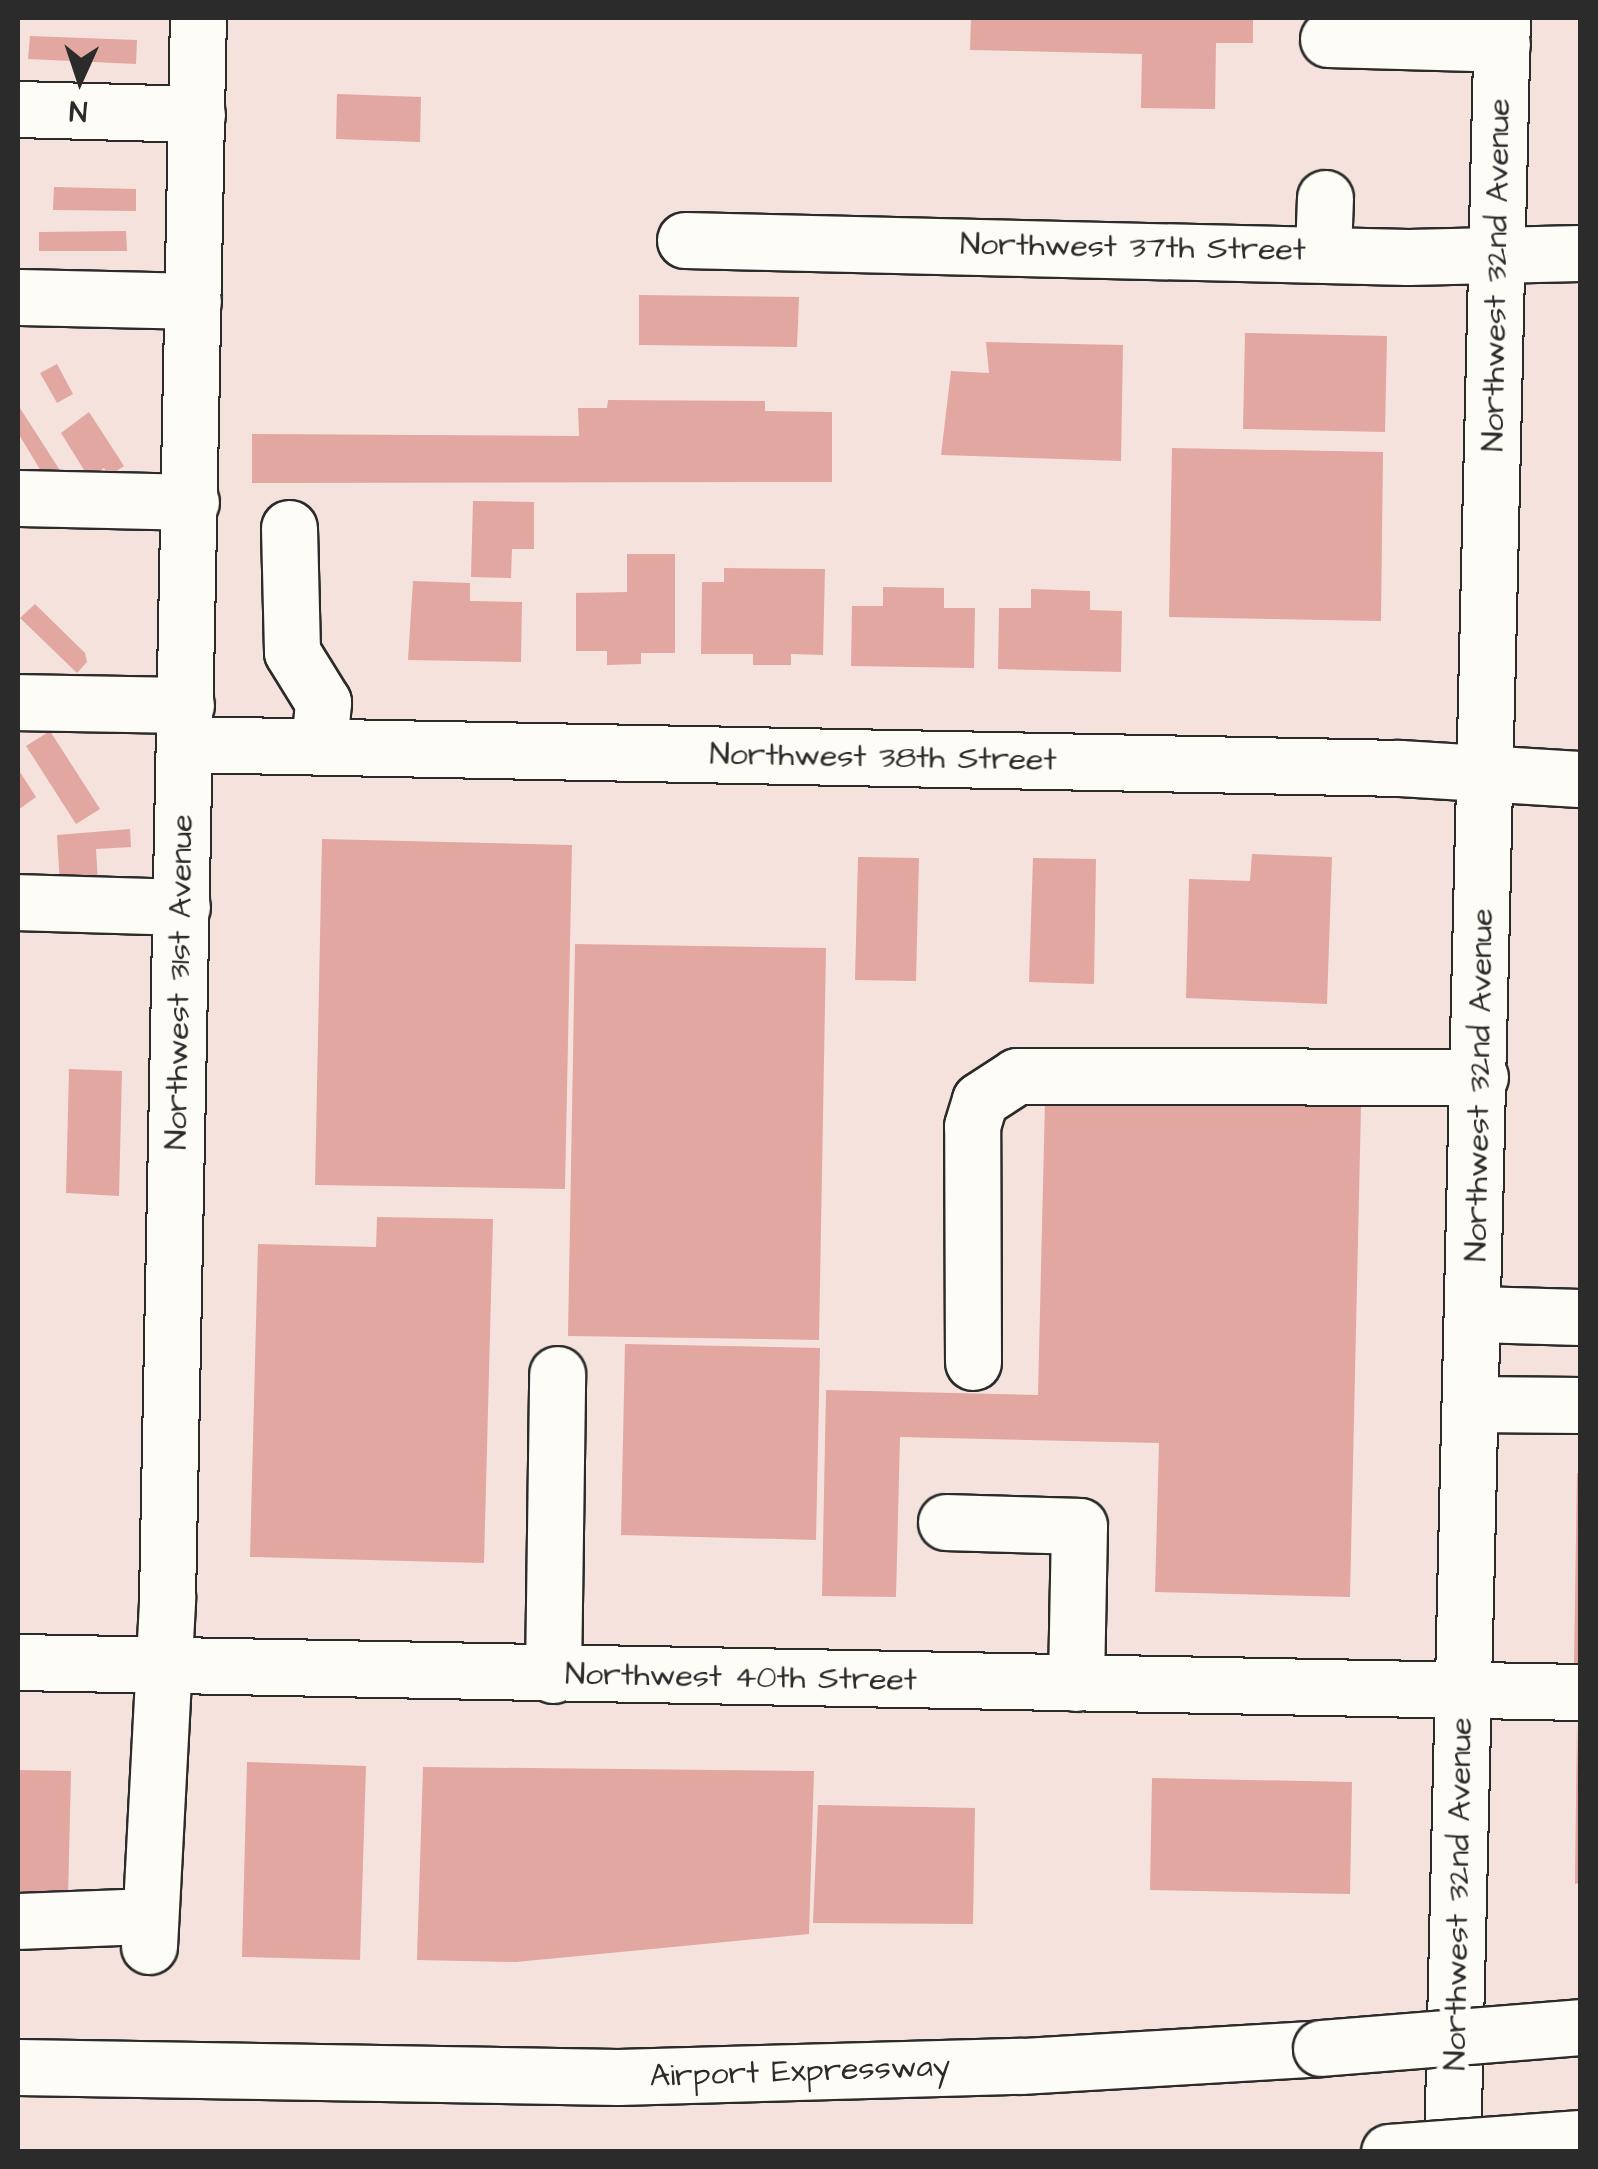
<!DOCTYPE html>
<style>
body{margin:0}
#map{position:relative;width:1598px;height:2169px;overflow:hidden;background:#f5e2dd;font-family:"Architects Daughter",sans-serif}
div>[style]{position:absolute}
.building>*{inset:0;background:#e2a7a0}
.roads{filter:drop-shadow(2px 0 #2b2b2b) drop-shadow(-2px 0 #2b2b2b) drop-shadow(0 2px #2b2b2b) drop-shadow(0 -2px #2b2b2b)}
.minor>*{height:55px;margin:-27.5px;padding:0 27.5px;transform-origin:27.5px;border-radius:27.5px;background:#fdfcf7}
.major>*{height:55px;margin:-27.5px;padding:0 27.5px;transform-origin:27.5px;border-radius:27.5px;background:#fdfcf7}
.highway>*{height:55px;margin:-27.5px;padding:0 27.5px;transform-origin:27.5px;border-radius:27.5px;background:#fdfcf7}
.bridges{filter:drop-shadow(2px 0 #2b2b2b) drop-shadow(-2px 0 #2b2b2b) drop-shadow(0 2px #2b2b2b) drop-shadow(0 -2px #2b2b2b)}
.highway-bridge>*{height:55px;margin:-27.5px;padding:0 27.5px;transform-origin:27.5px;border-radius:27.5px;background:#fdfcf7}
span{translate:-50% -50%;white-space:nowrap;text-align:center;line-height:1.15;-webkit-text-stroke:10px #fdfcf7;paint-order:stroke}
.street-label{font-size:32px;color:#2b2b2b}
.frame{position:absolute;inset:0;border:20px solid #2b2b2b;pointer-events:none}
.north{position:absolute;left:30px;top:30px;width:100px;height:100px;-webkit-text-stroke:8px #fdfcf7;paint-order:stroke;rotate:183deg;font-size:28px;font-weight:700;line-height:40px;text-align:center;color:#2b2b2b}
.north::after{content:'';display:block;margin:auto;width:35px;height:45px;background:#2b2b2b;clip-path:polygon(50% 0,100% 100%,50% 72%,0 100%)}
</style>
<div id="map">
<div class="building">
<i style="clip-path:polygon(971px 18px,1253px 18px,1253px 43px,1216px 43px,1215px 109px,1141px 108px,1142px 54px,970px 50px)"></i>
<i style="clip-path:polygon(30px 36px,137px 40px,136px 64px,28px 59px)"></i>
<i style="clip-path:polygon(337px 94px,421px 97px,420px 142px,336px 139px)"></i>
<i style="clip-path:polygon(54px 187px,136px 189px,136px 211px,53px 210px)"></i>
<i style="clip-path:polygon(126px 231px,127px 251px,39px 251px,39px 232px)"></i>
<i style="clip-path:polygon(639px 295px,799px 297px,797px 347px,639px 345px)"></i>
<i style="clip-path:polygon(1245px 333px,1387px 336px,1385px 432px,1243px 429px)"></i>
<i style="clip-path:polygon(986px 342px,1123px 345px,1121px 461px,941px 455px,951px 371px,989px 373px)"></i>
<i style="clip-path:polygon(57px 364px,73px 394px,57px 403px,40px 373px)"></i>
<i style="clip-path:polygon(608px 400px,765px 401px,765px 411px,832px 412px,832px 482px,252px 483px,252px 434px,579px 436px,578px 408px,607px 408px)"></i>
<i style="clip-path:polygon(18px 405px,61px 472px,47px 481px,18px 433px)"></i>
<i style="clip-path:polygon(89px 412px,124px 466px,109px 476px,104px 468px,89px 478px,61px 433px)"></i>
<i style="clip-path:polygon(1172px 448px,1383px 452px,1381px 621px,1169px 617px)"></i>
<i style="clip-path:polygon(473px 501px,534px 502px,534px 549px,512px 549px,511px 578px,471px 577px)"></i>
<i style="clip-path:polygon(627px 554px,675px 554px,675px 653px,641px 653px,641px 664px,607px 665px,607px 651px,576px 651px,576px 593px,627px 592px)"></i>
<i style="clip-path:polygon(724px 568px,825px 569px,823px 655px,791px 654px,791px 665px,753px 665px,753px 654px,701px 654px,702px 582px,724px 582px)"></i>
<i style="clip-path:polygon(413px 581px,470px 583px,470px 601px,522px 602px,521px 662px,408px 660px)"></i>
<i style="clip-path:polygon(883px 587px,944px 588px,944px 608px,975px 608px,974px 668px,851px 666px,852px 606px,883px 606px)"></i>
<i style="clip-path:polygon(1031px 589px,1090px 591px,1090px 610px,1122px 611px,1121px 672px,998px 669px,999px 608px,1031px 608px)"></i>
<i style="clip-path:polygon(35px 604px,85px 653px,87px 662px,77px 673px,20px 618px)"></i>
<i style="clip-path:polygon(50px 731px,100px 809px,76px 824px,26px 746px)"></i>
<i style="clip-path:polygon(18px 769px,36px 797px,18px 810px)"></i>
<i style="clip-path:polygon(130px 829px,131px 847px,96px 849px,98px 883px,60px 886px,57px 835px)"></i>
<i style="clip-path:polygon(322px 839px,572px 845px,565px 1189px,315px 1185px)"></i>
<i style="clip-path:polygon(1252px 854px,1332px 857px,1327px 1004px,1186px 998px,1189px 879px,1250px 881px)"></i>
<i style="clip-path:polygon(858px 857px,919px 858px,916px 981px,855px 980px)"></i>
<i style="clip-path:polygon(1033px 858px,1096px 859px,1094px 984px,1029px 982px)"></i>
<i style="clip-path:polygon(575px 944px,826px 948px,819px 1340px,568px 1336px)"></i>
<i style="clip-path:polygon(69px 1069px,122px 1071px,119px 1196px,66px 1193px)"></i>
<i style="clip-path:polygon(1045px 1100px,1361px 1107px,1350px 1597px,1155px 1592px,1159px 1443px,900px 1437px,896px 1597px,822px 1596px,826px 1390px,1038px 1395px)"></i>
<i style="clip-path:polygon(377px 1217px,493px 1219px,484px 1563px,250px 1557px,258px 1244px,376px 1247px)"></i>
<i style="clip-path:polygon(625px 1344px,820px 1348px,816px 1540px,621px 1535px)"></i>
<i style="clip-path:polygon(1577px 1473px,1580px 1473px,1580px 1666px,1574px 1666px)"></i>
<i style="clip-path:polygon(1577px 1720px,1580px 1883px,1575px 1884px)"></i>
<i style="clip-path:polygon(247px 1762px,366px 1766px,360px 1960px,242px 1957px)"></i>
<i style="clip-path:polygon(423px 1767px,814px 1771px,809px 1934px,516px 1962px,417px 1960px)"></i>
<i style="clip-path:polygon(18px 1770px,71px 1771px,68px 1899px,18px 1898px)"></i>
<i style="clip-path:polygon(1152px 1778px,1352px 1782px,1350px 1894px,1150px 1890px)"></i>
<i style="clip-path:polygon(818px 1805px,975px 1808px,973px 1924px,813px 1923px)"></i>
</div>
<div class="roads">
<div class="minor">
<i style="left:1328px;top:39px;width:174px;rotate:1.6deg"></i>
<i style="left:18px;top:109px;width:179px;rotate:1.6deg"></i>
<i style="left:685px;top:240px;width:723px;rotate:1.35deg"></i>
<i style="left:1408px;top:257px;width:172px;rotate:-1.3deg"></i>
<i style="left:1323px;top:252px;width:54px;rotate:-87.9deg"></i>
<i style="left:18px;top:297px;width:175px;rotate:1.3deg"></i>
<i style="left:18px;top:498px;width:173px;rotate:1.3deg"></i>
<i style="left:289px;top:528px;width:124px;rotate:88.6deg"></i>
<i style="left:292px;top:652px;width:59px;rotate:58.2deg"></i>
<i style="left:323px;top:702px;width:45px;rotate:95.1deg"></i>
<i style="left:18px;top:702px;width:168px;rotate:1deg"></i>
<i style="left:185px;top:744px;width:1214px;rotate:1.13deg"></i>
<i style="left:1399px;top:768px;width:181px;rotate:3.5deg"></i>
<i style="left:18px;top:902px;width:164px;rotate:1.7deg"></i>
<i style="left:1475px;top:1314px;width:105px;rotate:1.6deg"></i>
<i style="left:973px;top:1362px;width:236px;rotate:-90.2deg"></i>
<i style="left:972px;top:1126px;width:27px;rotate:-73deg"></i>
<i style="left:980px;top:1100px;width:44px;rotate:-33deg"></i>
<i style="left:1017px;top:1076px;width:463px;rotate:0.1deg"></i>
<i style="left:1472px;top:1404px;width:108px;rotate:0.5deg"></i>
<i style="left:946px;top:1522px;width:133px;rotate:1.7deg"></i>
<i style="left:1079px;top:1526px;width:157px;rotate:91.1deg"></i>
<i style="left:18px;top:1662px;width:1562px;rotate:1.1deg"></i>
<i style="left:553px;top:1675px;width:301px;rotate:-89.2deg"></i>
<i style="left:18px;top:1921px;width:132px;rotate:-2.2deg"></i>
<i style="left:149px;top:1946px;width:348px;rotate:-87deg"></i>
<i style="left:167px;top:1598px;width:1580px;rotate:-88.88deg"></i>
</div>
<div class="major">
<i style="left:1452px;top:2152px;width:2135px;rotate:-88.66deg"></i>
</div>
<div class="highway">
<i style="left:18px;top:2067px;width:600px;rotate:0.95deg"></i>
<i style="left:618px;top:2077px;width:404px;rotate:-1.6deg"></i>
<i style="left:1022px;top:2066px;width:300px;rotate:-3.4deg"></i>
</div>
</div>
<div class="bridges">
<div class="highway-bridge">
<i style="left:1321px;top:2048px;width:260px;rotate:-4.6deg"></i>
<i style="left:1389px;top:2152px;width:192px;rotate:-4.2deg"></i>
</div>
</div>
<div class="street-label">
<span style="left:1133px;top:248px;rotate:1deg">Northwest 37th Street</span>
<span style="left:1497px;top:275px;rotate:-89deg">Northwest 32nd Avenue</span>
<span style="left:883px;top:758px;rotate:1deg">Northwest 38th Street</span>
<span style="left:180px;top:982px;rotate:-89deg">Northwest 31st Avenue</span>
<span style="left:1480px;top:1085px;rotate:-89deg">Northwest 32nd Avenue</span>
<span style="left:741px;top:1678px;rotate:1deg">Northwest 40th Street</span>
<span style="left:1459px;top:1894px;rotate:-89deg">Northwest 32nd Avenue</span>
<span style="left:800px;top:2072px;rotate:-2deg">Airport Expressway</span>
</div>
<div class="frame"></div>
<div class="north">N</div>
</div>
